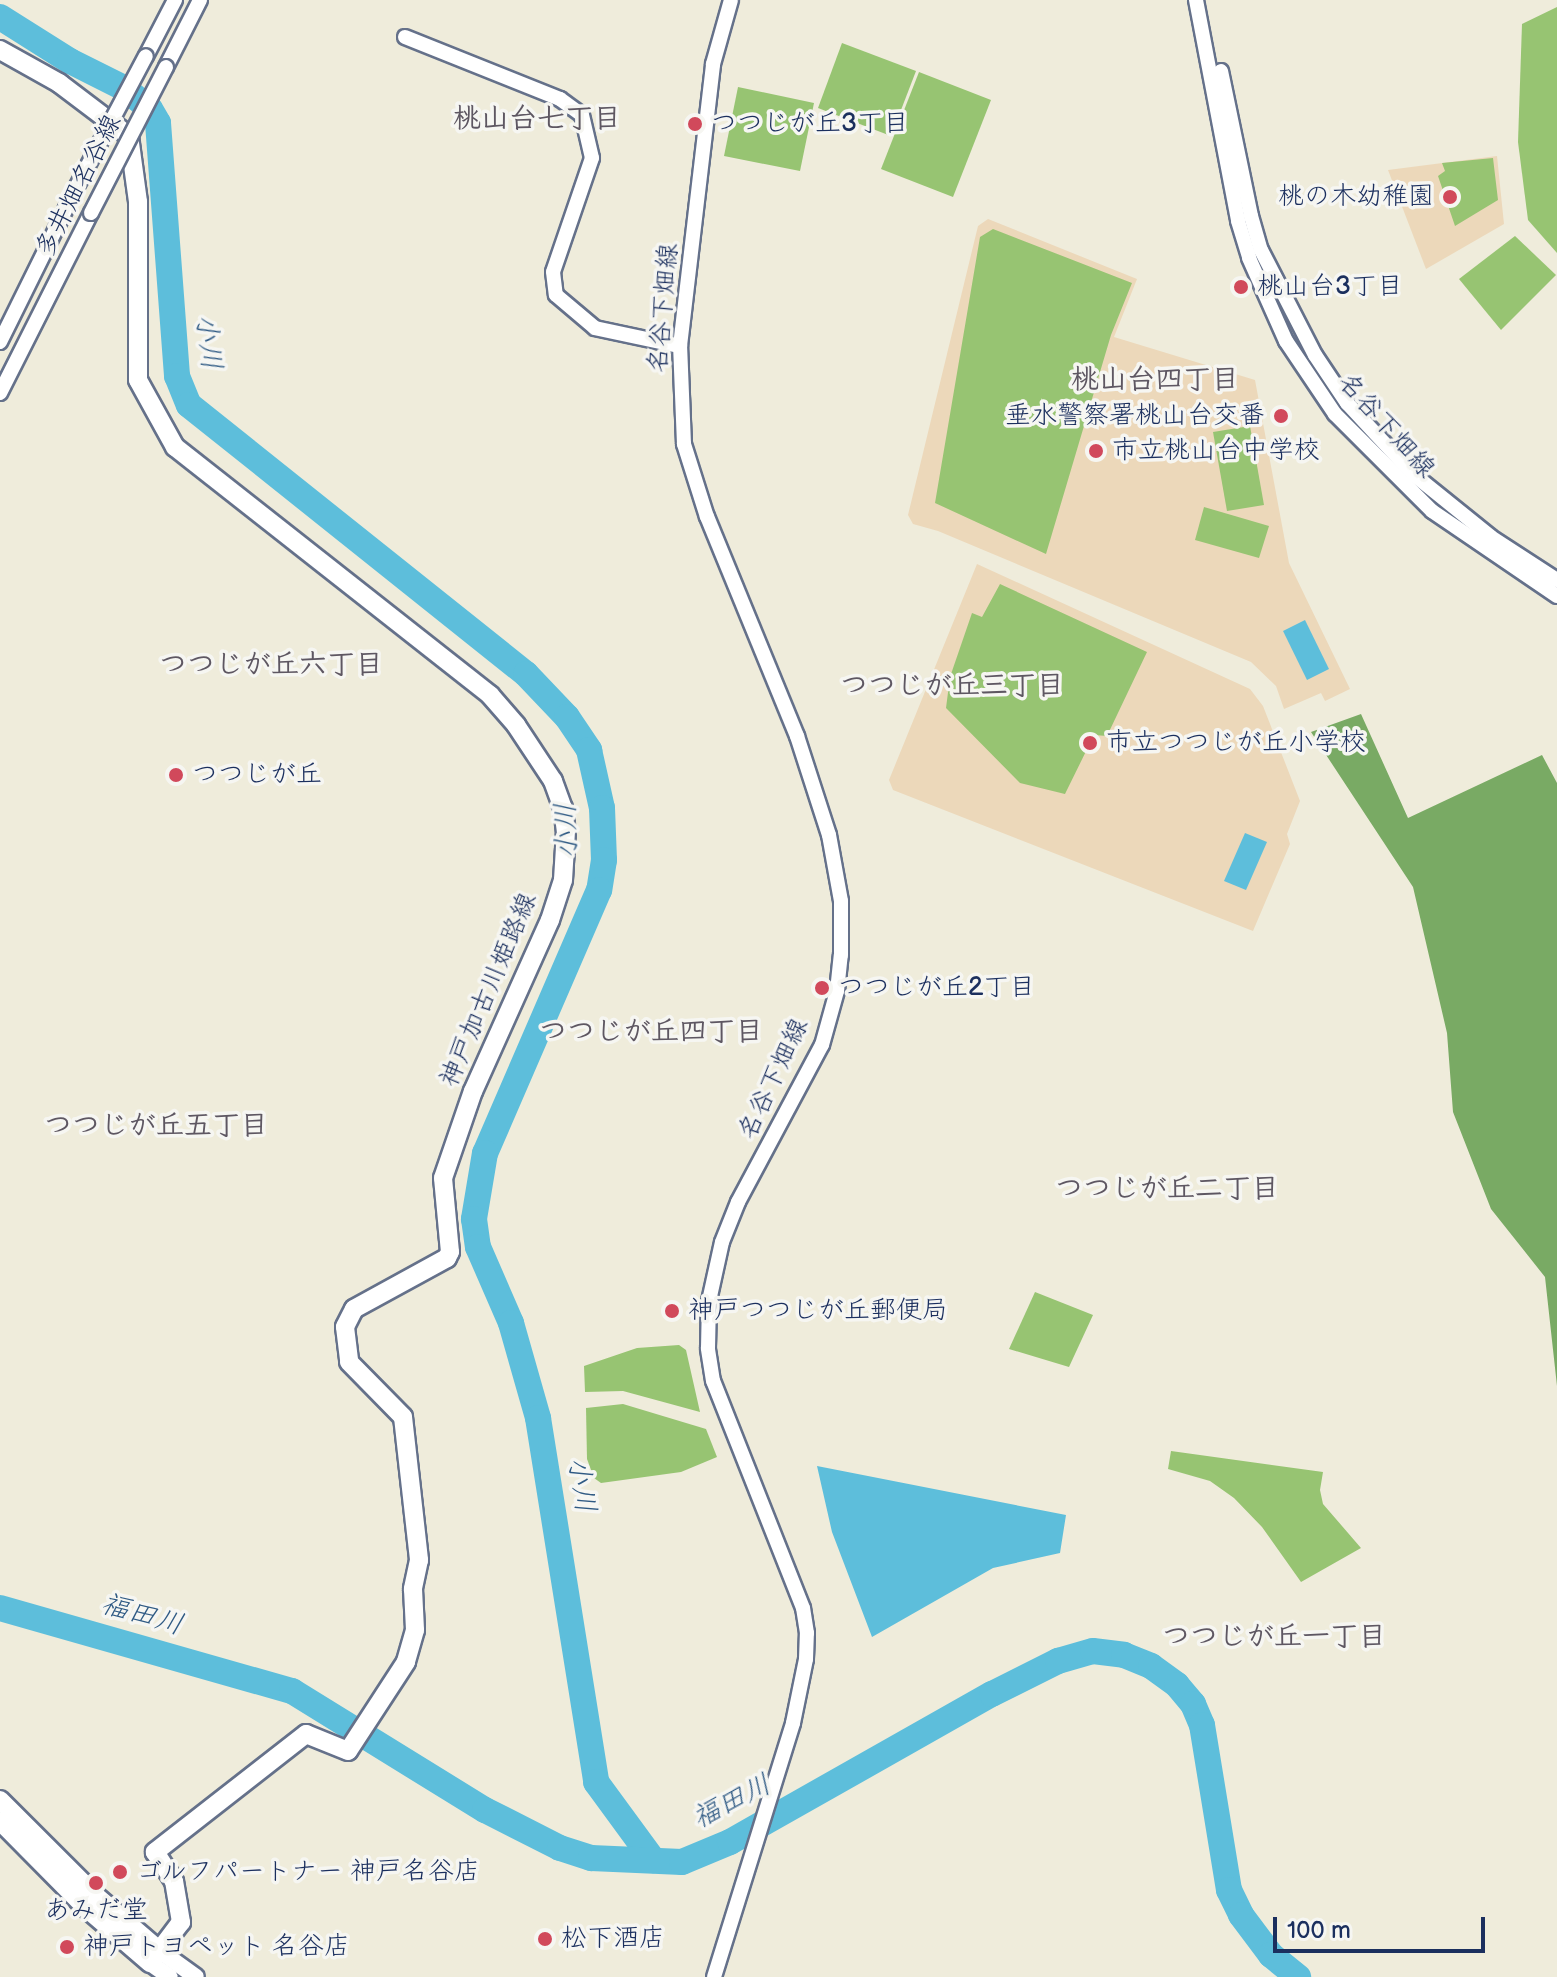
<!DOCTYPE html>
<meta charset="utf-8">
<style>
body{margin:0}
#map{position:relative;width:1557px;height:1977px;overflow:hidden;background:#efecdb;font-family:"Balsamiq Sans","Klee One",sans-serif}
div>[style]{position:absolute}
.built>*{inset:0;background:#ecd8ba}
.green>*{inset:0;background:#97c472}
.forest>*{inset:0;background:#79aa64}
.water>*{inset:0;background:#5dbedb}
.river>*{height:26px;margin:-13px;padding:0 13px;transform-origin:13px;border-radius:13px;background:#5dbedb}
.roads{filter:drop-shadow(2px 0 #65718a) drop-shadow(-2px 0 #65718a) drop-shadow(0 2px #65718a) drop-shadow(0 -2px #65718a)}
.tertiary>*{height:14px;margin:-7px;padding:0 7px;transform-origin:7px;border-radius:7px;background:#fff}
.secondary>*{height:16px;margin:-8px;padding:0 8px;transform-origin:8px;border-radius:8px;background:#fff}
.primary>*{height:18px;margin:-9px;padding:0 9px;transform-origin:9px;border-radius:9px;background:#fff}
.bridges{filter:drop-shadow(2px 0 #65718a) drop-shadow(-2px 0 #65718a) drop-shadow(0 2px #65718a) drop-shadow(0 -2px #65718a)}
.tertiary-bridge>*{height:14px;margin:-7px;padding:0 7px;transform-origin:7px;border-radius:7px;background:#fff}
.dots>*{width:22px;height:22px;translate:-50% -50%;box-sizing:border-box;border:4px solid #f6f6f2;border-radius:50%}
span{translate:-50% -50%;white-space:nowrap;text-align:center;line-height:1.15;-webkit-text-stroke:7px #f6f6f2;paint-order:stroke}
.poi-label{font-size:26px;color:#1b2f5e}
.left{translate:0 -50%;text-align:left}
.right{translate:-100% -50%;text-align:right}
.street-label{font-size:26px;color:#1b2f5e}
.neighbourhood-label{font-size:28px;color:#5e5762;font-weight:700}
.water-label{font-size:28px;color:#2f5a84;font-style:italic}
.scale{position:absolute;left:1273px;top:1917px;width:212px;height:36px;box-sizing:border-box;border:4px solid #1b2f5e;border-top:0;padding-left:10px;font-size:24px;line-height:28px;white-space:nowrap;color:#1b2f5e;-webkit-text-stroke:6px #f6f6f2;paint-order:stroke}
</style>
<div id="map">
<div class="built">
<i style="clip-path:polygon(1497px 156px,1504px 224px,1426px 269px,1388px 170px)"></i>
<i style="clip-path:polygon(988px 219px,1137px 279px,1114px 337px,1255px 380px,1289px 563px,1350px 689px,1325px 701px,1321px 693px,1284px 709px,1276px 686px,1251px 662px,938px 531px,913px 524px,908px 515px,978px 226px)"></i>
<i style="clip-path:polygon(977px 564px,1250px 689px,1263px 706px,1300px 801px,1287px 834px,1290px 844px,1253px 931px,893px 790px,889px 780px)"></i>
</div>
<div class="green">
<i style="clip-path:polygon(1557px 7px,1557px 253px,1528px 220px,1518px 142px,1522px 24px)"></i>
<i style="clip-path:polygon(842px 43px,916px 71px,891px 136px,818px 108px)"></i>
<i style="clip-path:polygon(919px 72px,991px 100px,953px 197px,881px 169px)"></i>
<i style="clip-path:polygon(738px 87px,814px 103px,800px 171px,724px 156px)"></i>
<i style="clip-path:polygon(1493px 158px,1498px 200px,1455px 226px,1438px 176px,1445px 171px,1442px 163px)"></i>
<i style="clip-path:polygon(993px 229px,1132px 283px,1111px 335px,1046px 554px,935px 503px,980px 237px)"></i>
<i style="clip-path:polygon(1515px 236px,1556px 275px,1501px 330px,1459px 279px)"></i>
<i style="clip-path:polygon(1250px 426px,1264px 505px,1227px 511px,1213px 432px)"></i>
<i style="clip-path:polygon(1204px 507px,1269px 526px,1259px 558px,1195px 540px)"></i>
<i style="clip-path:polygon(1000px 584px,1147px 652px,1107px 736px,1094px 735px,1065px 794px,1020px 783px,946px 708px,950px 677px,972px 613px,982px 617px)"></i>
<i style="clip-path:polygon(1035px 1292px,1093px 1315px,1069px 1367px,1009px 1349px)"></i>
<i style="clip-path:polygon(679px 1345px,686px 1350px,700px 1412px,623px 1391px,585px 1392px,584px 1366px,637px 1348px)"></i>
<i style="clip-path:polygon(623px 1404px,706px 1429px,717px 1457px,681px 1472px,601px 1483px,594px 1478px,587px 1459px,586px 1408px)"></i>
<i style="clip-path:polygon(1171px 1451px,1323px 1472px,1320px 1490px,1323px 1504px,1361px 1548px,1301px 1582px,1262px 1527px,1234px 1498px,1210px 1481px,1168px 1469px)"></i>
</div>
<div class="forest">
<i style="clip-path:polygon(1361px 714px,1408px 818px,1542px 755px,1557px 783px,1557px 1386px,1545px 1277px,1491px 1209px,1453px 1112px,1447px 1033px,1413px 887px,1311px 732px)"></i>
</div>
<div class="water">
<i style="clip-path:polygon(1305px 620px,1329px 669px,1307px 680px,1283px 631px)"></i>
<i style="clip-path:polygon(1245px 833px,1267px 842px,1246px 890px,1224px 881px)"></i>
<i style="clip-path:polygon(817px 1466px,1066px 1515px,1060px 1553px,993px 1568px,872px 1637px,832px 1532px)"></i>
</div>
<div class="river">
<i style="left:0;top:17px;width:83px;rotate:32.2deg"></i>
<i style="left:70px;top:61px;width:60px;rotate:26.6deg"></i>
<i style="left:124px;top:88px;width:33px;rotate:39deg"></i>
<i style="left:150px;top:109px;width:16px;rotate:60deg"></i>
<i style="left:158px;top:123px;width:254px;rotate:85.7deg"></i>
<i style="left:177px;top:376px;width:31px;rotate:68deg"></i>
<i style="left:189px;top:405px;width:431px;rotate:38.6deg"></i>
<i style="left:526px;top:674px;width:59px;rotate:46.4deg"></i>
<i style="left:567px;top:717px;width:40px;rotate:56deg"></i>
<i style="left:589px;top:750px;width:59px;rotate:77.4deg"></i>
<i style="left:602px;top:808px;width:52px;rotate:87.8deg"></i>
<i style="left:604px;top:860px;width:30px;rotate:99deg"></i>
<i style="left:599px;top:890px;width:287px;rotate:113.4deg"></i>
<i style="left:485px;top:1153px;width:67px;rotate:99.5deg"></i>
<i style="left:474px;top:1219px;width:28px;rotate:82deg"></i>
<i style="left:478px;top:1247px;width:83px;rotate:66.5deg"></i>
<i style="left:511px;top:1323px;width:99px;rotate:74.1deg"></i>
<i style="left:538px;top:1418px;width:369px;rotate:80.9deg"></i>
<i style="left:596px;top:1782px;width:97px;rotate:53.8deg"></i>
<i style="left:0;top:1608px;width:304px;rotate:15.9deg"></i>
<i style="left:292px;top:1691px;width:227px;rotate:31.7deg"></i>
<i style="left:485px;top:1810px;width:84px;rotate:26.9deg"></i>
<i style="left:560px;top:1848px;width:33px;rotate:18deg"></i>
<i style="left:591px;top:1858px;width:91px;rotate:2.5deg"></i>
<i style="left:682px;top:1862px;width:52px;rotate:-22.6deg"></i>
<i style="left:730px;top:1842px;width:301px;rotate:-29.5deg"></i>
<i style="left:992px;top:1694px;width:74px;rotate:-26.6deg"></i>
<i style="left:1058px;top:1661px;width:36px;rotate:-16deg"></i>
<i style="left:1093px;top:1651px;width:31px;rotate:7deg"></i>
<i style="left:1124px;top:1655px;width:29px;rotate:22deg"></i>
<i style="left:1151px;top:1666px;width:32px;rotate:36deg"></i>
<i style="left:1177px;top:1685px;width:25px;rotate:50deg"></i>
<i style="left:1193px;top:1704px;width:23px;rotate:67deg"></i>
<i style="left:1202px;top:1725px;width:167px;rotate:80.7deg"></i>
<i style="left:1229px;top:1890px;width:28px;rotate:64deg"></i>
<i style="left:1241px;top:1915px;width:50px;rotate:53.1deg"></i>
<i style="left:1271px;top:1955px;width:35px;rotate:39deg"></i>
</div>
<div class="roads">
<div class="tertiary">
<i style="left:1196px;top:0;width:225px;rotate:79.2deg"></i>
<i style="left:1238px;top:221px;width:39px;rotate:73deg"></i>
<i style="left:1249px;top:258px;width:91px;rotate:66deg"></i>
<i style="left:1286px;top:341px;width:88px;rotate:56.1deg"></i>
<i style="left:1335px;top:414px;width:137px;rotate:45deg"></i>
<i style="left:1432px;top:511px;width:151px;rotate:34.2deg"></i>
<i style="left:405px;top:37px;width:167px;rotate:21.8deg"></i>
<i style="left:560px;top:99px;width:27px;rotate:36deg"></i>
<i style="left:582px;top:115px;width:44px;rotate:76.9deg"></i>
<i style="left:592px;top:158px;width:120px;rotate:108.9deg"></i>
<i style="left:553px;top:272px;width:23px;rotate:83deg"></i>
<i style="left:556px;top:295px;width:51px;rotate:40.2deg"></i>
<i style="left:595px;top:328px;width:87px;rotate:12deg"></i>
<i style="left:146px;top:56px;width:63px;rotate:-62.6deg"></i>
<i style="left:166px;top:67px;width:75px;rotate:-63.1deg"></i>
<i style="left:1221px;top:71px;width:148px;rotate:78.3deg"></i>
<i style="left:1251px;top:216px;width:35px;rotate:74deg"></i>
<i style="left:1261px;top:250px;width:118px;rotate:62.8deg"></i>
<i style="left:1315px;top:355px;width:58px;rotate:56.3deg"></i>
<i style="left:1347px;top:403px;width:97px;rotate:47.1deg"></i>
<i style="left:1413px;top:474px;width:100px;rotate:38.9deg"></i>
<i style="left:1491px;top:537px;width:79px;rotate:33.1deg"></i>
<i style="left:0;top:342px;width:172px;rotate:-63.7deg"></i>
<i style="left:0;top:393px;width:202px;rotate:-63.2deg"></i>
<i style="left:714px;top:1977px;width:266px;rotate:-72.7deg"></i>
<i style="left:793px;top:1723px;width:65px;rotate:-78.5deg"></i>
<i style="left:806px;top:1659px;width:26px;rotate:-88deg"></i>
<i style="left:807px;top:1633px;width:25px;rotate:-99deg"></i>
<i style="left:803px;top:1608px;width:244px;rotate:-111.6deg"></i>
<i style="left:713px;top:1381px;width:33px;rotate:-99deg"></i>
<i style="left:708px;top:1348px;width:47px;rotate:-88.8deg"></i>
<i style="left:709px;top:1301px;width:60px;rotate:-77.6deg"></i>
<i style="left:722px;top:1242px;width:43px;rotate:-68.2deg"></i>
<i style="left:738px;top:1202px;width:178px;rotate:-61.9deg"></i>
<i style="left:822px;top:1045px;width:56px;rotate:-74.5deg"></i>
<i style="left:837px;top:991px;width:36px;rotate:-84deg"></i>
<i style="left:841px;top:955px;width:54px;rotate:-90deg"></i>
<i style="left:841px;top:901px;width:67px;rotate:-100.3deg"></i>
<i style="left:829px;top:835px;width:104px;rotate:-107.9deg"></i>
<i style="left:797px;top:736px;width:237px;rotate:-112.3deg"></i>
<i style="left:707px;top:517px;width:77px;rotate:-107.5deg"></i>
<i style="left:684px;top:444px;width:98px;rotate:-92.3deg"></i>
<i style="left:680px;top:346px;width:284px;rotate:-83.3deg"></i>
<i style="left:713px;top:64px;width:66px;rotate:-74.3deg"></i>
</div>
<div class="secondary">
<i style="left:160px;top:1951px;width:44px;rotate:35.8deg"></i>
<i style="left:150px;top:1963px;width:24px;rotate:35deg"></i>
</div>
<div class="primary">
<i style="left:0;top:50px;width:68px;rotate:29.2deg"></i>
<i style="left:59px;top:83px;width:88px;rotate:37.1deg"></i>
<i style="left:129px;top:136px;width:67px;rotate:82.2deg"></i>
<i style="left:138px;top:202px;width:178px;rotate:90deg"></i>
<i style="left:138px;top:380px;width:77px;rotate:61.1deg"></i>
<i style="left:175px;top:447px;width:401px;rotate:38.2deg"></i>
<i style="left:490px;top:695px;width:40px;rotate:49deg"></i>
<i style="left:516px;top:725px;width:67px;rotate:56.5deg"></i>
<i style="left:553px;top:781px;width:29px;rotate:70deg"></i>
<i style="left:563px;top:808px;width:23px;rotate:83deg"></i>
<i style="left:566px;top:831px;width:49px;rotate:93.5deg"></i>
<i style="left:563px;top:880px;width:42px;rotate:108deg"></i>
<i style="left:550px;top:920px;width:188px;rotate:114.2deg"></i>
<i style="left:473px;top:1091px;width:92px;rotate:109deg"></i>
<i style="left:443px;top:1178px;width:74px;rotate:84.6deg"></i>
<i style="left:450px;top:1252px;width:7px;rotate:117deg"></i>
<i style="left:447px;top:1258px;width:106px;rotate:151.3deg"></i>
<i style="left:354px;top:1309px;width:20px;rotate:117deg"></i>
<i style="left:345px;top:1327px;width:35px;rotate:83deg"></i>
<i style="left:349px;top:1362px;width:77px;rotate:45.5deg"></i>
<i style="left:403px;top:1417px;width:144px;rotate:83.6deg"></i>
<i style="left:419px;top:1560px;width:30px;rotate:102deg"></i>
<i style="left:413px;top:1589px;width:41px;rotate:87.2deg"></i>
<i style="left:415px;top:1630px;width:33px;rotate:106deg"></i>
<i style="left:406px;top:1662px;width:106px;rotate:123.1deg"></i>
<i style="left:348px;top:1751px;width:45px;rotate:-158deg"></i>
<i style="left:306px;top:1734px;width:192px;rotate:142deg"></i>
<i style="left:155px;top:1852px;width:35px;rotate:57deg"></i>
<i style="left:174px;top:1881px;width:42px;rotate:80.3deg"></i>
<i style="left:181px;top:1922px;width:51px;rotate:127.1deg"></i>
<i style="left:150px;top:1963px;width:84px;rotate:-139.3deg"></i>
<i style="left:86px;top:1908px;width:122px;rotate:-134.7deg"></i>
<i style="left:0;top:1800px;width:136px;rotate:45deg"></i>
<i style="left:96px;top:1896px;width:84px;rotate:40.7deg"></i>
</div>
</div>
<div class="bridges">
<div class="tertiary-bridge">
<i style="left:76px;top:188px;width:149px;rotate:-62.1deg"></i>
<i style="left:91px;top:213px;width:164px;rotate:-62.8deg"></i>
</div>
</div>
<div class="dots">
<i style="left:695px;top:124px;background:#d1495b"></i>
<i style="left:1450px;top:197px;background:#d1495b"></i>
<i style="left:1241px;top:287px;background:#d1495b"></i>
<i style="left:1281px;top:416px;background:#d1495b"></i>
<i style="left:1096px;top:451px;background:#d1495b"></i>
<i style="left:1090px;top:743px;background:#d1495b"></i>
<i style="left:176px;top:775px;background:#d1495b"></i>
<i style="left:822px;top:988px;background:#d1495b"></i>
<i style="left:672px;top:1311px;background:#d1495b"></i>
<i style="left:120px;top:1872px;background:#d1495b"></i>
<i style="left:96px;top:1883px;background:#d1495b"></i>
<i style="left:545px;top:1939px;background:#d1495b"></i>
<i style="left:67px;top:1947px;background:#d1495b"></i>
</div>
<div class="poi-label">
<span class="left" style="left:711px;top:124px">つつじが丘3丁目</span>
<span class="right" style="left:1434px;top:197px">桃の木幼稚園</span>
<span class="left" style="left:1257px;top:287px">桃山台3丁目</span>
<span class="right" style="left:1265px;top:416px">垂水警察署桃山台交番</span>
<span class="left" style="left:1112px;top:451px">市立桃山台中学校</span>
<span class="left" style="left:1106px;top:743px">市立つつじが丘小学校</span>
<span class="left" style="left:192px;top:775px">つつじが丘</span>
<span class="left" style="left:838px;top:988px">つつじが丘2丁目</span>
<span class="left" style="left:688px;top:1311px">神戸つつじが丘郵便局</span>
<span class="left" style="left:136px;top:1872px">ゴルフパートナー 神戸名谷店</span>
<span style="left:96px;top:1911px">あみだ堂</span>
<span class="left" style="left:561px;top:1939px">松下酒店</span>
<span class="left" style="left:83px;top:1947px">神戸トヨペット 名谷店</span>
</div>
<div class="street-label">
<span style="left:79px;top:186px;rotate:-63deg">多井畑名谷線</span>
<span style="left:664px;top:308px;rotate:-85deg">名谷下畑線</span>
<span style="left:1386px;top:426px;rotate:48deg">名谷下畑線</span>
<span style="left:489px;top:990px;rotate:-67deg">神戸加古川姫路線</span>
<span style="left:774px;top:1079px;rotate:-65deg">名谷下畑線</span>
</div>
<div class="neighbourhood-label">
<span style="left:537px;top:119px">桃山台七丁目</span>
<span style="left:1155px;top:380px">桃山台四丁目</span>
<span style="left:271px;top:665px">つつじが丘六丁目</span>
<span style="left:952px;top:686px">つつじが丘三丁目</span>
<span style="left:651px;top:1032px">つつじが丘四丁目</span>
<span style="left:156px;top:1126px">つつじが丘五丁目</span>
<span style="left:1167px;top:1189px">つつじが丘二丁目</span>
<span style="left:1274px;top:1637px">つつじが丘一丁目</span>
</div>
<div class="water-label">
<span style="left:208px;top:342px;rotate:83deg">小川</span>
<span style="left:567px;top:831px;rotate:-92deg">小川</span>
<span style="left:581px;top:1485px;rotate:81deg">小川</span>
<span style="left:142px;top:1615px;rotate:16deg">福田川</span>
<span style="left:732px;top:1802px;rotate:-27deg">福田川</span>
</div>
<div class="scale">100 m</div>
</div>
